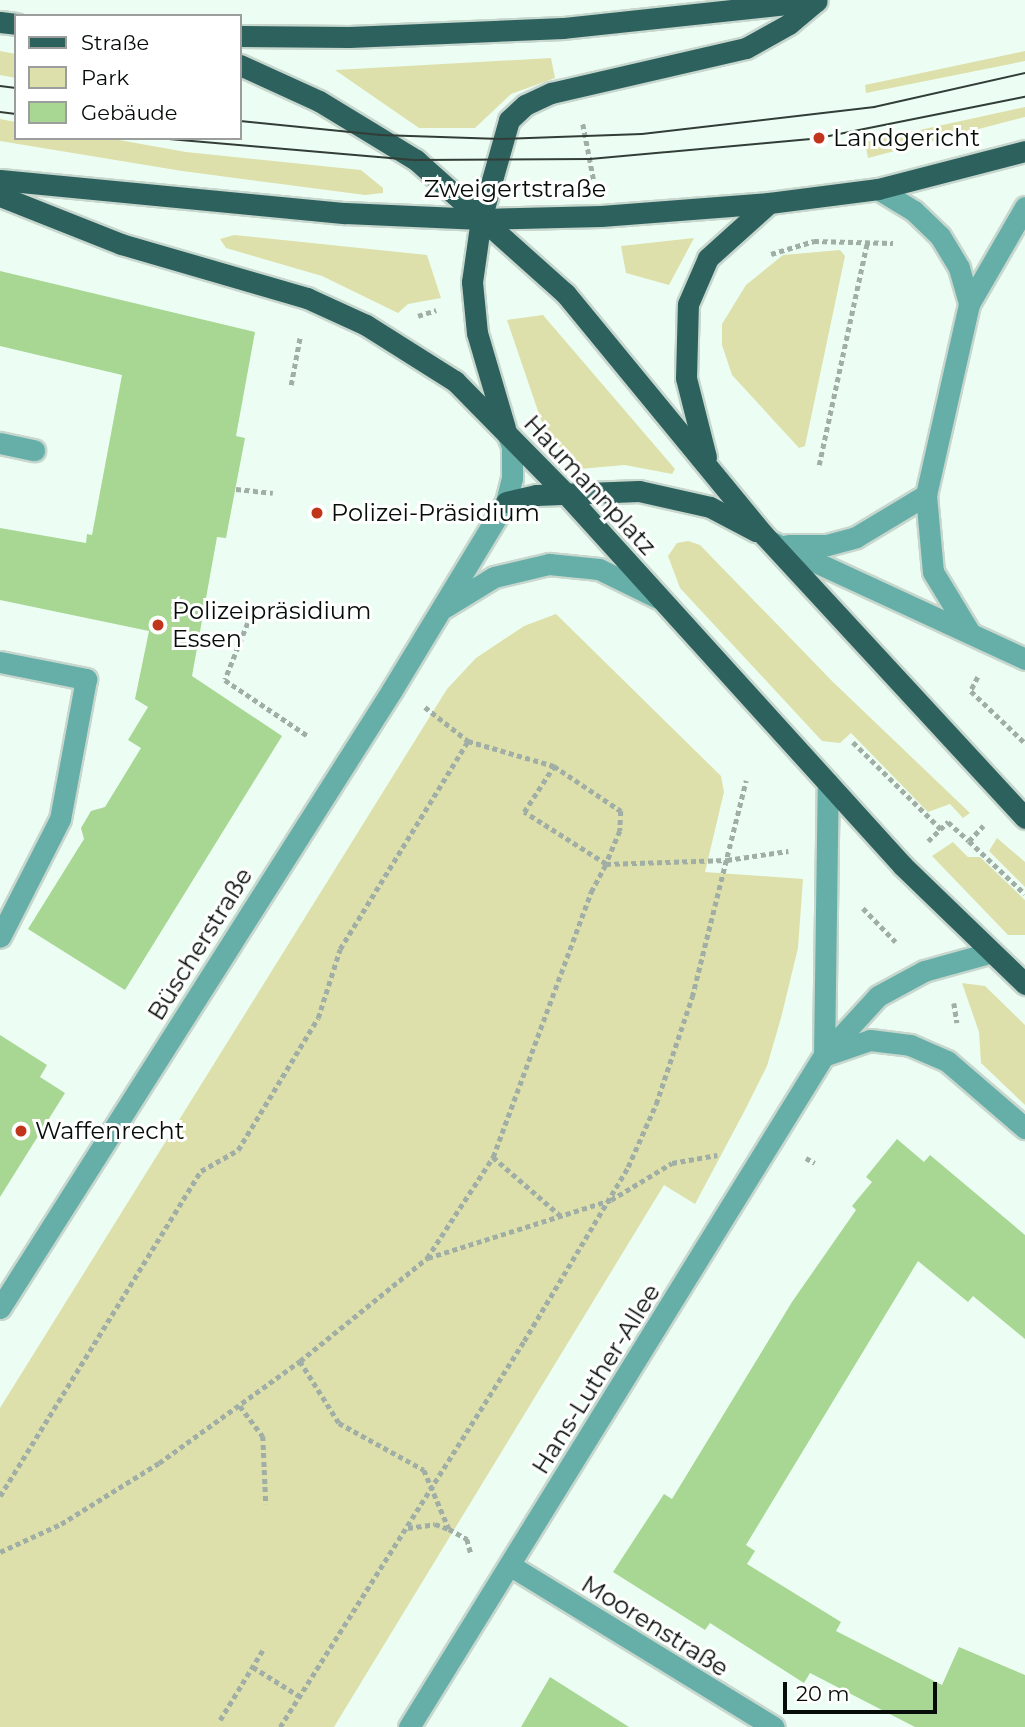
<!DOCTYPE html>
<meta charset="utf-8">
<style>
body{margin:0}
#map{position:relative;width:1025px;height:1727px;overflow:hidden;background:#ecfef4;font-family:Montserrat,sans-serif}
div>[style]{position:absolute}
.green>*{inset:0;background:#dde0aa}
.building>*{inset:0;background:#a7d792}
.path>*{height:4.5px;margin-top:-2.25px;transform-origin:0;background:repeating-linear-gradient(90deg,#a0aea6 0 5px,transparent 0 8.5px)}
.roads{filter:drop-shadow(2px 0 #c7d7ce) drop-shadow(-2px 0 #c7d7ce) drop-shadow(0 2px #c7d7ce) drop-shadow(0 -2px #c7d7ce)}
.minor>*{height:21px;margin:-10.5px;padding:0 10.5px;transform-origin:10.5px;border-radius:10.5px;background:#65afa8}
.major>*{height:21px;margin:-10.5px;padding:0 10.5px;transform-origin:10.5px;border-radius:10.5px;background:#2d615d}
.tram>*{height:2px;margin:-1px;padding:0 1px;transform-origin:1px;border-radius:1px;background:#333d37}
.dots>*{width:19px;height:19px;translate:-50% -50%;box-sizing:border-box;border:4px solid #fff;border-radius:50%}
span{translate:-50% -50%;white-space:nowrap;text-align:center;line-height:1.15;-webkit-text-stroke:6px #fff;paint-order:stroke}
.poi-label{font-size:24px;color:#060d09}
.left{translate:0 -50%;text-align:left}
.street-label{font-size:24px;color:#060d09}
.legend{position:absolute;left:14px;top:14px;width:228px;height:126px;box-sizing:border-box;background:#fff;border:2px solid #9b9e9d;margin:0;padding:9px 12px;list-style:none;font-size:21px;color:#060d09}
.legend li{display:flex;align-items:center;gap:14px;height:35px}
.legend b{width:35px;border:2px solid #9b9e9d}
.scale{position:absolute;left:783px;top:1682px;width:154px;height:32px;box-sizing:border-box;border:4px solid #060d09;border-top:0;padding-left:9px;font-size:21px;line-height:24px;white-space:nowrap;color:#060d09;-webkit-text-stroke:5px #fff;paint-order:stroke}
</style>
<div id="map">
<div class="green">
<i style="clip-path:polygon(0 51px,16px 54px,16px 78px,0 75px)"></i>
<i style="clip-path:polygon(1025px 51px,1025px 61px,866px 93px,865px 85px)"></i>
<i style="clip-path:polygon(551px 58px,555px 78px,511px 94px,475px 128px,419px 128px,335px 70px)"></i>
<i style="clip-path:polygon(1025px 107px,1025px 117px,868px 158px,865px 142px)"></i>
<i style="clip-path:polygon(0 119px,16px 122px,16px 138px,108px 138px,186px 152px,361px 170px,383px 188px,383px 193px,365px 195px,182px 171px,0 141px)"></i>
<i style="clip-path:polygon(234px 235px,427px 255px,441px 298px,408px 304px,398px 313px,322px 276px,226px 248px,220px 239px)"></i>
<i style="clip-path:polygon(694px 238px,669px 285px,626px 273px,621px 246px)"></i>
<i style="clip-path:polygon(840px 250px,845px 256px,805px 446px,799px 448px,732px 375px,722px 345px,722px 324px,746px 285px,783px 255px)"></i>
<i style="clip-path:polygon(543px 315px,675px 469px,672px 474px,625px 465px,579px 469px,571px 465px,541px 420px,507px 320px)"></i>
<i style="clip-path:polygon(688px 541px,700px 545px,833px 682px,970px 813px,963px 818px,950px 804px,928px 812px,851px 733px,840px 743px,822px 741px,680px 588px,668px 556px,677px 543px)"></i>
<i style="clip-path:polygon(556px 614px,721px 776px,724px 792px,705px 872px,803px 879px,798px 948px,781px 1018px,767px 1066px,744px 1112px,695px 1204px,664px 1185px,334px 1727px,0 1727px,0 1408px,447px 689px,476px 658px,524px 626px)"></i>
<i style="clip-path:polygon(997px 838px,1025px 862px,1025px 887px,989px 851px)"></i>
<i style="clip-path:polygon(953px 842px,968px 857px,980px 857px,1025px 900px,1025px 935px,1008px 935px,932px 856px)"></i>
<i style="clip-path:polygon(962px 983px,985px 986px,1025px 1025px,1025px 1105px,981px 1063px,979px 1032px)"></i>
</div>
<div class="building">
<i style="clip-path:polygon(0 271px,255px 332px,236px 436px,245px 438px,226px 538px,217px 537px,192px 676px,282px 736px,125px 990px,28px 929px,84px 839px,81px 828px,91px 811px,105px 807px,141px 748px,128px 740px,148px 707px,135px 699px,149px 631px,0 600px,0 528px,86px 543px,87px 534px,92px 535px,122px 375px,0 346px)"></i>
<i style="clip-path:polygon(0 1035px,47px 1065px,40px 1077px,65px 1093px,0 1197px)"></i>
<i style="clip-path:polygon(897px 1139px,924px 1162px,930px 1155px,1025px 1235px,1025px 1339px,973px 1296px,968px 1302px,918px 1261px,746px 1545px,755px 1551px,747px 1564px,841px 1622px,836px 1631px,942px 1685px,959px 1647px,1025px 1675px,1025px 1727px,915px 1727px,810px 1673px,804px 1683px,710px 1623px,705px 1630px,613px 1572px,664px 1494px,672px 1499px,792px 1302px,856px 1210px,852px 1206px,872px 1182px,866px 1177px)"></i>
<i style="clip-path:polygon(550px 1677px,629px 1727px,521px 1727px)"></i>
</div>
<div class="path">
<i style="left:583px;top:124px;width:58px;rotate:79.1deg"></i>
<i style="left:771px;top:254px;width:45px;rotate:-16.8deg"></i>
<i style="left:814px;top:241px;width:79px;rotate:1.5deg"></i>
<i style="left:418px;top:316px;width:19px;rotate:-18deg"></i>
<i style="left:291px;top:385px;width:49px;rotate:-79.4deg"></i>
<i style="left:819px;top:465px;width:227px;rotate:-77.8deg"></i>
<i style="left:236px;top:489px;width:37px;rotate:6deg"></i>
<i style="left:248px;top:623px;width:61px;rotate:112deg"></i>
<i style="left:225px;top:680px;width:100px;rotate:34deg"></i>
<i style="left:978px;top:677px;width:16px;rotate:117deg"></i>
<i style="left:971px;top:691px;width:75px;rotate:43.9deg"></i>
<i style="left:425px;top:707px;width:55px;rotate:38.3deg"></i>
<i style="left:853px;top:742px;width:124px;rotate:44.7deg"></i>
<i style="left:928px;top:841px;width:28px;rotate:-44deg"></i>
<i style="left:948px;top:822px;width:28px;rotate:42deg"></i>
<i style="left:969px;top:841px;width:21px;rotate:-47deg"></i>
<i style="left:969px;top:841px;width:77px;rotate:43.4deg"></i>
<i style="left:863px;top:908px;width:47px;rotate:45.9deg"></i>
<i style="left:954px;top:1003px;width:20px;rotate:81deg"></i>
<i style="left:493px;top:1157px;width:91px;rotate:41deg"></i>
<i style="left:806px;top:1158px;width:10px;rotate:29deg"></i>
<i style="left:428px;top:1258px;width:192px;rotate:-17.6deg"></i>
<i style="left:611px;top:1200px;width:71px;rotate:-31.2deg"></i>
<i style="left:672px;top:1163px;width:46px;rotate:-10.1deg"></i>
<i style="left:300px;top:1361px;width:73px;rotate:57.8deg"></i>
<i style="left:339px;top:1423px;width:97px;rotate:28.9deg"></i>
<i style="left:424px;top:1470px;width:64px;rotate:67deg"></i>
<i style="left:240px;top:1406px;width:38px;rotate:53deg"></i>
<i style="left:263px;top:1436px;width:68px;rotate:87.5deg"></i>
<i style="left:0;top:1496px;width:382px;rotate:-58.3deg"></i>
<i style="left:201px;top:1171px;width:43px;rotate:-29.6deg"></i>
<i style="left:238px;top:1150px;width:154px;rotate:-58.8deg"></i>
<i style="left:318px;top:1018px;width:72px;rotate:-72.3deg"></i>
<i style="left:340px;top:949px;width:244px;rotate:-58.4deg"></i>
<i style="left:468px;top:741px;width:90px;rotate:16.2deg"></i>
<i style="left:554px;top:766px;width:81px;rotate:33.9deg"></i>
<i style="left:621px;top:811px;width:20px;rotate:93deg"></i>
<i style="left:620px;top:831px;width:36px;rotate:113deg"></i>
<i style="left:606px;top:864px;width:121px;rotate:-1.9deg"></i>
<i style="left:727px;top:860px;width:62px;rotate:-8.4deg"></i>
<i style="left:408px;top:1528px;width:27px;rotate:-8deg"></i>
<i style="left:435px;top:1524px;width:15px;rotate:20deg"></i>
<i style="left:449px;top:1529px;width:21px;rotate:29deg"></i>
<i style="left:467px;top:1539px;width:16px;rotate:75deg"></i>
<i style="left:0;top:1552px;width:67px;rotate:-24.7deg"></i>
<i style="left:61px;top:1524px;width:115px;rotate:-31.9deg"></i>
<i style="left:159px;top:1463px;width:174px;rotate:-35.9deg"></i>
<i style="left:300px;top:1361px;width:164px;rotate:-39deg"></i>
<i style="left:427px;top:1258px;width:121px;rotate:-56.8deg"></i>
<i style="left:493px;top:1157px;width:283px;rotate:-69.7deg"></i>
<i style="left:591px;top:892px;width:32px;rotate:-62deg"></i>
<i style="left:606px;top:864px;width:97px;rotate:-147.6deg"></i>
<i style="left:524px;top:812px;width:55px;rotate:-56.9deg"></i>
<i style="left:253px;top:1667px;width:54px;rotate:32.2deg"></i>
<i style="left:220px;top:1720px;width:84px;rotate:-58.6deg"></i>
<i style="left:280px;top:1727px;width:457px;rotate:-57.7deg"></i>
<i style="left:524px;top:1341px;width:203px;rotate:-59.1deg"></i>
<i style="left:628px;top:1167px;width:69px;rotate:-66deg"></i>
<i style="left:656px;top:1104px;width:113px;rotate:-71.4deg"></i>
<i style="left:692px;top:997px;width:223px;rotate:-76deg"></i>
</div>
<div class="roads">
<div class="minor">
<i style="left:878px;top:189px;width:42px;rotate:31.4deg"></i>
<i style="left:914px;top:211px;width:36px;rotate:44deg"></i>
<i style="left:940px;top:236px;width:37px;rotate:59deg"></i>
<i style="left:959px;top:268px;width:37px;rotate:74deg"></i>
<i style="left:0;top:443px;width:35px;rotate:12deg"></i>
<i style="left:772px;top:542px;width:279px;rotate:24.8deg"></i>
<i style="left:788px;top:545px;width:39px"></i>
<i style="left:827px;top:545px;width:30px;rotate:-15deg"></i>
<i style="left:856px;top:537px;width:82px;rotate:-31deg"></i>
<i style="left:445px;top:607px;width:57px;rotate:-31.5deg"></i>
<i style="left:494px;top:577px;width:57px;rotate:-13.3deg"></i>
<i style="left:549px;top:564px;width:50px;rotate:5.7deg"></i>
<i style="left:599px;top:569px;width:66px;rotate:26.2deg"></i>
<i style="left:970px;top:633px;width:71px;rotate:-121.2deg"></i>
<i style="left:933px;top:572px;width:77px;rotate:-95.2deg"></i>
<i style="left:926px;top:495px;width:196px;rotate:-77.3deg"></i>
<i style="left:969px;top:304px;width:112px;rotate:-60deg"></i>
<i style="left:0;top:662px;width:88px;rotate:11.2deg"></i>
<i style="left:86px;top:679px;width:142px;rotate:100.5deg"></i>
<i style="left:60px;top:819px;width:132px;rotate:117deg"></i>
<i style="left:824px;top:1055px;width:272px;rotate:-89.2deg"></i>
<i style="left:826px;top:1055px;width:46px;rotate:-18.8deg"></i>
<i style="left:870px;top:1040px;width:40px;rotate:7.1deg"></i>
<i style="left:910px;top:1045px;width:40px;rotate:23.4deg"></i>
<i style="left:947px;top:1061px;width:103px;rotate:40.7deg"></i>
<i style="left:0;top:1308px;width:732px;rotate:-57.61deg"></i>
<i style="left:392px;top:690px;width:220px;rotate:-58.8deg"></i>
<i style="left:506px;top:502px;width:25px;rotate:-76deg"></i>
<i style="left:512px;top:478px;width:32px;rotate:-90deg"></i>
<i style="left:512px;top:446px;width:16px;rotate:-112deg"></i>
<i style="left:511px;top:1566px;width:308px;rotate:31.5deg"></i>
<i style="left:409px;top:1727px;width:790px;rotate:-58.3deg"></i>
<i style="left:824px;top:1055px;width:80px;rotate:-47.5deg"></i>
<i style="left:878px;top:996px;width:52px;rotate:-28.5deg"></i>
<i style="left:924px;top:971px;width:67px;rotate:-15.5deg"></i>
</div>
<div class="major">
<i style="left:0;top:22px;width:16px;rotate:7deg"></i>
<i style="left:240px;top:36px;width:109px;rotate:0.5deg"></i>
<i style="left:349px;top:37px;width:214px;rotate:-2.4deg"></i>
<i style="left:563px;top:28px;width:255px;rotate:-6.1deg"></i>
<i style="left:240px;top:65px;width:87px;rotate:24.5deg"></i>
<i style="left:319px;top:101px;width:114px;rotate:31.3deg"></i>
<i style="left:416px;top:160px;width:200px;rotate:41.8deg"></i>
<i style="left:565px;top:293px;width:313px;rotate:50.6deg"></i>
<i style="left:764px;top:535px;width:385px;rotate:47.3deg"></i>
<i style="left:0;top:180px;width:347px;rotate:5.5deg"></i>
<i style="left:345px;top:213px;width:136px;rotate:2.5deg"></i>
<i style="left:481px;top:219px;width:120px;rotate:-1.4deg"></i>
<i style="left:601px;top:216px;width:169px;rotate:-4.4deg"></i>
<i style="left:769px;top:203px;width:110px;rotate:-7.3deg"></i>
<i style="left:878px;top:189px;width:152px;rotate:-14.5deg"></i>
<i style="left:0;top:196px;width:130px;rotate:21.6deg"></i>
<i style="left:121px;top:244px;width:194px;rotate:16.2deg"></i>
<i style="left:307px;top:298px;width:65px;rotate:24.6deg"></i>
<i style="left:366px;top:325px;width:105px;rotate:32.2deg"></i>
<i style="left:455px;top:381px;width:158px;rotate:45.5deg"></i>
<i style="left:566px;top:494px;width:502px;rotate:47.83deg"></i>
<i style="left:903px;top:866px;width:170px;rotate:44deg"></i>
<i style="left:505px;top:428px;width:99px;rotate:-106.4deg"></i>
<i style="left:477px;top:333px;width:51px;rotate:-95.6deg"></i>
<i style="left:472px;top:282px;width:64px;rotate:-81.9deg"></i>
<i style="left:481px;top:219px;width:103px;rotate:-74.2deg"></i>
<i style="left:509px;top:120px;width:22px;rotate:-43deg"></i>
<i style="left:525px;top:105px;width:29px;rotate:-25deg"></i>
<i style="left:551px;top:93px;width:200px;rotate:-13deg"></i>
<i style="left:746px;top:48px;width:49px;rotate:-29.2deg"></i>
<i style="left:789px;top:24px;width:35px;rotate:-40deg"></i>
<i style="left:706px;top:457px;width:81px;rotate:-104.2deg"></i>
<i style="left:686px;top:378px;width:74px;rotate:-88.5deg"></i>
<i style="left:688px;top:304px;width:50px;rotate:-66.5deg"></i>
<i style="left:708px;top:258px;width:82px;rotate:-42deg"></i>
<i style="left:506px;top:502px;width:31px;rotate:-13deg"></i>
<i style="left:536px;top:495px;width:103px;rotate:-2.2deg"></i>
<i style="left:639px;top:491px;width:73px;rotate:12.7deg"></i>
<i style="left:710px;top:507px;width:52px;rotate:27.6deg"></i>
</div>
</div>
<div class="tram">
<i style="left:0;top:86px;width:16px;rotate:7deg"></i>
<i style="left:0;top:112px;width:16px;rotate:7deg"></i>
<i style="left:240px;top:121px;width:141px;rotate:5.7deg"></i>
<i style="left:380px;top:135px;width:121px;rotate:1.9deg"></i>
<i style="left:501px;top:139px;width:141px;rotate:-2deg"></i>
<i style="left:642px;top:134px;width:234px;rotate:-6.6deg"></i>
<i style="left:874px;top:107px;width:155px;rotate:-12.7deg"></i>
<i style="left:157px;top:138px;width:260px;rotate:4.9deg"></i>
<i style="left:416px;top:160px;width:174px;rotate:-0.3deg"></i>
<i style="left:590px;top:159px;width:230px;rotate:-5.2deg"></i>
<i style="left:819px;top:138px;width:210px;rotate:-11.3deg"></i>
</div>
<div class="dots">
<i style="left:819px;top:138px;background:#c1351d"></i>
<i style="left:317px;top:513px;background:#c1351d"></i>
<i style="left:158px;top:625px;background:#c1351d"></i>
<i style="left:21px;top:1131px;background:#c1351d"></i>
</div>
<div class="poi-label">
<span class="left" style="left:833px;top:138px">Landgericht</span>
<span class="left" style="left:331px;top:513px">Polizei-Präsidium</span>
<span class="left" style="left:172px;top:625px">Polizeipräsidium<br>Essen</span>
<span class="left" style="left:35px;top:1131px">Waffenrecht</span>
</div>
<div class="street-label">
<span style="left:515px;top:189px">Zweigertstraße</span>
<span style="left:590px;top:485px;rotate:47deg">Haumannplatz</span>
<span style="left:200px;top:944px;rotate:-58deg">Büscherstraße</span>
<span style="left:596px;top:1379px;rotate:-58deg">Hans-Luther-Allee</span>
<span style="left:655px;top:1626px;rotate:32deg">Moorenstraße</span>
</div>
<ul class="legend">
<li><b style="height:9px;background:#2d615d"></b>Straße</li>
<li><b style="height:19px;background:#dde0aa"></b>Park</li>
<li><b style="height:19px;background:#a7d792"></b>Gebäude</li>
</ul>
<div class="scale">20 m</div>
</div>
